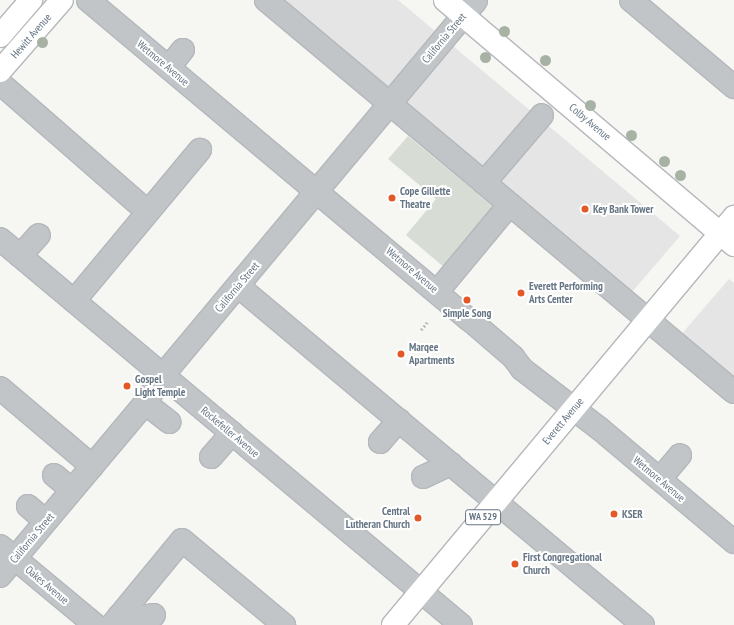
<!DOCTYPE html>
<style>
body{margin:0}
#map{position:relative;width:734px;height:625px;overflow:hidden;background:#f6f6f3;font-family:"PT Sans Narrow",sans-serif}
div>[style]{position:absolute}
.built>*{inset:0;background:#e4e5e4}
.green>*{inset:0;background:#d7ddd4}
.path>*{height:2.5px;margin-top:-1.25px;transform-origin:0;background:repeating-linear-gradient(90deg,#bbbdc0 0 2px,transparent 0 4px)}
.roads{filter:drop-shadow(1px 0 #b4b8bc) drop-shadow(-1px 0 #b4b8bc) drop-shadow(0 1px #b4b8bc) drop-shadow(0 -1px #b4b8bc)}
.minor>*{height:22px;margin:-11px;padding:0 11px;transform-origin:11px;border-radius:11px;background:#c1c5c8}
.major>*{height:22px;margin:-11px;padding:0 11px;transform-origin:11px;border-radius:11px;background:#fff}
.trees>*{width:11px;height:11px;margin:-5.5px;border-radius:50%;background:#a8b2a4}
.dots>*{width:11px;height:11px;translate:-50% -50%;box-sizing:border-box;border:2px solid #fff;border-radius:50%}
span{translate:-50% -50%;white-space:nowrap;text-align:center;line-height:1.15;-webkit-text-stroke:4px #fff;paint-order:stroke}
.shield-label span{padding:1px 3px;background:#fff;border:1px solid;border-radius:3px;-webkit-text-stroke-width:0}
.shield-label{font-size:10px;color:#657584;font-weight:700}
.street-label{font-size:11px;color:#657584}
.poi-label{font-size:11px;color:#657584;font-weight:700}
.left{translate:0 -50%;text-align:left}
.right{translate:-100% -50%;text-align:right}
</style>
<div id="map">
<div class="built">
<i style="clip-path:polygon(272px 0,398px 0,680px 236px,626px 299px)"></i>
<i style="clip-path:polygon(729px 279px,734px 283px,734px 384px,679px 337px)"></i>
</div>
<div class="green">
<i style="clip-path:polygon(408px 136px,495px 208px,445px 268px,406px 235px,436px 199px,388px 159px)"></i>
</div>
<div class="path">
<i style="left:421px;top:330px;width:11px;rotate:-52deg"></i>
</div>
<div class="roads">
<div class="minor">
<i style="left:88px;top:0;width:498px;rotate:40deg"></i>
<i style="left:470px;top:320px;width:57px;rotate:40.7deg"></i>
<i style="left:513px;top:357px;width:15px;rotate:53deg"></i>
<i style="left:522px;top:369px;width:98px;rotate:37.6deg"></i>
<i style="left:600px;top:429px;width:175px;rotate:40.1deg"></i>
<i style="left:266px;top:0;width:610px;rotate:39.95deg"></i>
<i style="left:631px;top:0;width:135px;rotate:40.2deg"></i>
<i style="left:169px;top:67px;width:22px;rotate:-51deg"></i>
<i style="left:0;top:83px;width:196px;rotate:41.1deg"></i>
<i style="left:484px;top:183px;width:89px;rotate:-49.5deg"></i>
<i style="left:0;top:239px;width:601px;rotate:39.94deg"></i>
<i style="left:20px;top:256px;width:28px;rotate:-48deg"></i>
<i style="left:238px;top:286px;width:528px;rotate:39.93deg"></i>
<i style="left:437px;top:292px;width:114px;rotate:-50.3deg"></i>
<i style="left:74px;top:301px;width:197px;rotate:-50.2deg"></i>
<i style="left:0;top:388px;width:121px;rotate:40.3deg"></i>
<i style="left:145px;top:403px;width:31px;rotate:38deg"></i>
<i style="left:380px;top:442px;width:29px;rotate:-49deg"></i>
<i style="left:211px;top:457px;width:32px;rotate:-49deg"></i>
<i style="left:54px;top:475px;width:23px;rotate:40deg"></i>
<i style="left:423px;top:477px;width:31px;rotate:-25deg"></i>
<i style="left:660px;top:479px;width:31px;rotate:-50deg"></i>
<i style="left:28px;top:506px;width:23px;rotate:41deg"></i>
<i style="left:0;top:546px;width:124px;rotate:39.7deg"></i>
<i style="left:0;top:576px;width:226px;rotate:-50deg"></i>
<i style="left:145px;top:403px;width:33px;rotate:-57deg"></i>
<i style="left:163px;top:375px;width:488px;rotate:-50.1deg"></i>
<i style="left:119px;top:616px;width:14px;rotate:8deg"></i>
<i style="left:133px;top:618px;width:21px;rotate:-8deg"></i>
<i style="left:112px;top:625px;width:110px;rotate:-50.5deg"></i>
<i style="left:182px;top:540px;width:133px;rotate:39.8deg"></i>
</div>
<div class="major">
<i style="left:445px;top:0;width:379px;rotate:40.3deg"></i>
<i style="left:0;top:36px;width:48px;rotate:-49.3deg"></i>
<i style="left:0;top:71px;width:94px;rotate:-48.9deg"></i>
<i style="left:393px;top:625px;width:532px;rotate:-50.11deg"></i>
</div>
</div>
<div class="trees">
<i style="left:504px;top:31px"></i>
<i style="left:42px;top:42px"></i>
<i style="left:485px;top:57px"></i>
<i style="left:545px;top:60px"></i>
<i style="left:590px;top:105px"></i>
<i style="left:631px;top:135px"></i>
<i style="left:664px;top:161px"></i>
<i style="left:680px;top:175px"></i>
</div>
<div class="dots">
<i style="left:392px;top:198px;background:#e25827"></i>
<i style="left:585px;top:209px;background:#e25827"></i>
<i style="left:521px;top:293px;background:#e25827"></i>
<i style="left:467px;top:300px;background:#e25827"></i>
<i style="left:401px;top:354px;background:#e25827"></i>
<i style="left:127px;top:386px;background:#e25827"></i>
<i style="left:614px;top:514px;background:#e25827"></i>
<i style="left:418px;top:518px;background:#e25827"></i>
<i style="left:515px;top:564px;background:#e25827"></i>
</div>
<div class="shield-label">
<span style="left:483px;top:517px">WA 529</span>
</div>
<div class="street-label">
<span style="left:31px;top:36px;rotate:-49deg">Hewitt Avenue</span>
<span style="left:444px;top:38px;rotate:-50deg">California Street</span>
<span style="left:163px;top:63px;rotate:40deg">Wetmore Avenue</span>
<span style="left:590px;top:122px;rotate:40deg">Colby Avenue</span>
<span style="left:412px;top:270px;rotate:40deg">Wetmore Avenue</span>
<span style="left:237px;top:287px;rotate:-50deg">California Street</span>
<span style="left:563px;top:421px;rotate:-50deg">Everett Avenue</span>
<span style="left:230px;top:432px;rotate:40deg">Rockefeller Avenue</span>
<span style="left:659px;top:479px;rotate:40deg">Wetmore Avenue</span>
<span style="left:32px;top:538px;rotate:-50deg">California Street</span>
<span style="left:47px;top:585px;rotate:40deg">Oakes Avenue</span>
</div>
<div class="poi-label">
<span class="left" style="left:400px;top:198px">Cope Gillette<br>Theatre</span>
<span class="left" style="left:593px;top:209px">Key Bank Tower</span>
<span class="left" style="left:529px;top:293px">Everett Performing<br>Arts Center</span>
<span style="left:467px;top:313px">Simple Song</span>
<span class="left" style="left:409px;top:354px">Marqee<br>Apartments</span>
<span class="left" style="left:135px;top:386px">Gospel<br>Light Temple</span>
<span class="right" style="left:410px;top:518px">Central<br>Lutheran Church</span>
<span class="left" style="left:622px;top:514px">KSER</span>
<span class="left" style="left:523px;top:564px">First Congregational<br>Church</span>
</div>
</div>
